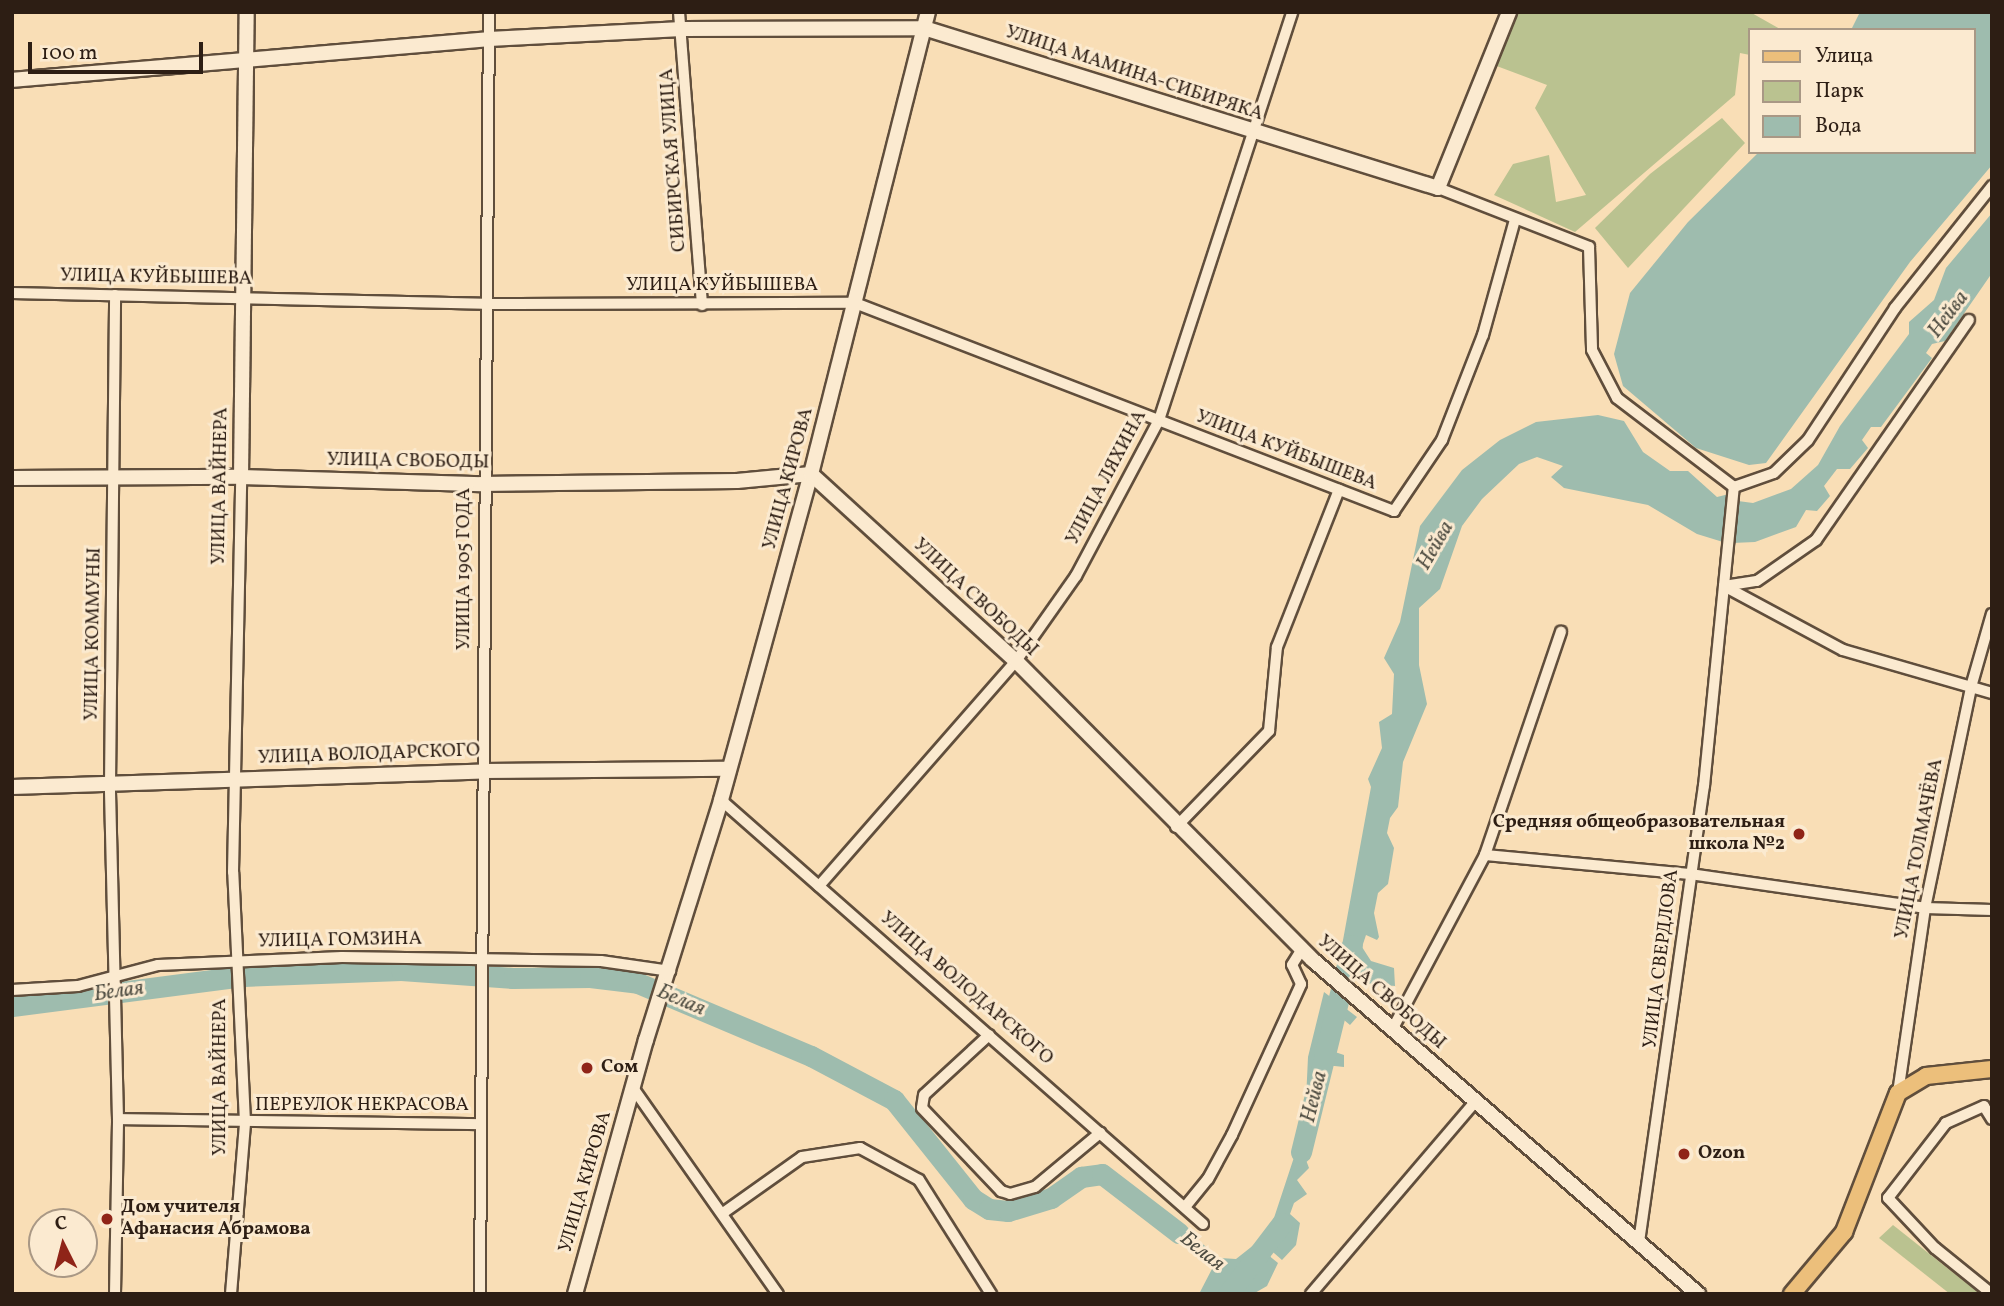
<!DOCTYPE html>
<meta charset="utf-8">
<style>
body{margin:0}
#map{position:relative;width:2004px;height:1306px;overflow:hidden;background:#f9deb6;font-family:Vollkorn,serif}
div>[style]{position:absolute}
.green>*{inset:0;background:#bac290}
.water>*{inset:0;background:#9ebcae}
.river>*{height:21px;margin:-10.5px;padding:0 10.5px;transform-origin:10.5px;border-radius:10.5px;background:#9ebcae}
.roads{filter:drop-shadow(2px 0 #604e3c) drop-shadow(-2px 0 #604e3c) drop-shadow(0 2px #604e3c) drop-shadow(0 -2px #604e3c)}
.street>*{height:10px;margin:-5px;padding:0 5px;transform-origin:5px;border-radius:5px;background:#fbead0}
.secondary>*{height:14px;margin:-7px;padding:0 7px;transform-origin:7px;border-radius:7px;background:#fbead0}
.primary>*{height:16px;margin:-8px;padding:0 8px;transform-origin:8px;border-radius:8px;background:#ecbf7b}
.dots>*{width:19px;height:19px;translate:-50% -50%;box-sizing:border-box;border:4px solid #fbead0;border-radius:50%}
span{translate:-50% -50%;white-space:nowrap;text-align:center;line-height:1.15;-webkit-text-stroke:6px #fbead0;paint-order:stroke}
.street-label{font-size:19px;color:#2d1e14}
.poi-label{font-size:19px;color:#2d1e14;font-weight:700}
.right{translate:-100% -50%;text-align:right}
.left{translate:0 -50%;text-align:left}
.water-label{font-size:21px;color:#4f4d42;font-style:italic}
.frame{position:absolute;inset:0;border:14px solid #2d1e14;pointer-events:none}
.legend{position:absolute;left:1748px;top:28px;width:228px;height:126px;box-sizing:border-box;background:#fbead0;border:2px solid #a99885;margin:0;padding:9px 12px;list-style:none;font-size:21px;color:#2d1e14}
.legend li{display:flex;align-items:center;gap:14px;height:35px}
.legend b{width:35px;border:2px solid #a99885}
.north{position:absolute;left:28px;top:1208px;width:70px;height:70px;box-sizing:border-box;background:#fbead0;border:2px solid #a99885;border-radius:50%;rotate:354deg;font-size:19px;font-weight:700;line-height:28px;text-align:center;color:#2d1e14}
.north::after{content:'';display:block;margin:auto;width:24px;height:32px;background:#8f2418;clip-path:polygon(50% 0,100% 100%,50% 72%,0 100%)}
.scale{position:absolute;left:28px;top:42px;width:175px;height:32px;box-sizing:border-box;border:4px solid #2d1e14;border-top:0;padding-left:9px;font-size:21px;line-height:24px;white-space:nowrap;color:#2d1e14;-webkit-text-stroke:5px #fbead0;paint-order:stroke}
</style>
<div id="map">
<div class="green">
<i style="clip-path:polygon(1516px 12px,1750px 12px,1782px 30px,1750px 30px,1750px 55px,1740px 53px,1735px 95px,1575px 232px,1494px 195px,1513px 164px,1549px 155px,1556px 202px,1586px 195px,1535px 108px,1547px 85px,1494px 65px)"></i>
<i style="clip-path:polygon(1722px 118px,1745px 143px,1628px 268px,1595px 228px,1650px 174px)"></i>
<i style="clip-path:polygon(1893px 1225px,1980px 1294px,1950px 1294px,1879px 1238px)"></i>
</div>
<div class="water">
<i style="clip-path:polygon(1860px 12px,1992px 12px,1992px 165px,1910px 262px,1766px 463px,1749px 465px,1696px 448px,1623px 386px,1614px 354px,1630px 293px,1688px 222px,1759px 152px,1974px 152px,1974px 30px,1851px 30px)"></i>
<i style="clip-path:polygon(1992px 213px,1992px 273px,1945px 341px,1932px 344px,1926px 353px,1932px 358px,1881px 427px,1871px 427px,1862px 440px,1868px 448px,1850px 469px,1837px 469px,1824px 486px,1830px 496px,1817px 511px,1806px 510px,1796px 527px,1755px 542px,1732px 543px,1738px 501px,1753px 503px,1791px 489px,1818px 465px,1840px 426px,1909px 334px,1909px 322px,1934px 300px,1946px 268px)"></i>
<i style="clip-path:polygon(1598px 415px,1624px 421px,1643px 452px,1670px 471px,1688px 471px,1717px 497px,1729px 494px,1723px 542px,1697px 534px,1648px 505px,1564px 488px,1551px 477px,1563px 466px,1537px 457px,1519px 464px,1482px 499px,1462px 526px,1440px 589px,1419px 608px,1419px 665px,1427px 704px,1403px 762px,1398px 807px,1390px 818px,1387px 833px,1394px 848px,1388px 884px,1378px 893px,1374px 913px,1379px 937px,1377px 940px,1366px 935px,1362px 947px,1371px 961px,1394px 968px,1395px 986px,1360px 983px,1339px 962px,1371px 787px,1368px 779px,1382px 748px,1379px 722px,1392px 714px,1394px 674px,1384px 658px,1400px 622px,1420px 526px,1462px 470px,1500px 440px,1536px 422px)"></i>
<i style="clip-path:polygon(1324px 992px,1357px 1017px,1350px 1025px,1338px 1015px,1329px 1050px,1344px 1055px,1344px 1067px,1325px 1065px,1319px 1085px,1323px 1089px,1312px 1106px,1306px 1100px,1308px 1057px)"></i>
<i style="clip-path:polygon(1305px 1124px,1315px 1132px,1312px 1147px,1303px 1152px,1309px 1168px,1297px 1180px,1307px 1194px,1294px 1203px,1290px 1214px,1300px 1223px,1296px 1245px,1282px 1260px,1265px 1245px)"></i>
<i style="clip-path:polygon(1158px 1216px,1168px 1216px,1220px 1258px,1236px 1259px,1255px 1244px,1278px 1263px,1267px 1286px,1253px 1294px,1199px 1294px,1213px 1267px,1163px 1230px)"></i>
</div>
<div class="river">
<i style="left:12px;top:1006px;width:233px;rotate:-7.4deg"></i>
<i style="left:243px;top:976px;width:158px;rotate:-2.2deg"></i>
<i style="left:401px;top:970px;width:112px;rotate:4.1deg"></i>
<i style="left:513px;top:978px;width:77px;rotate:-0.7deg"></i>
<i style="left:590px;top:977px;width:48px;rotate:7.1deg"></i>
<i style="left:638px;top:983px;width:188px;rotate:22.9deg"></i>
<i style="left:811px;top:1056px;width:94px;rotate:27.9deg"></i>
<i style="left:894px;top:1100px;width:127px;rotate:51.4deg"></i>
<i style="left:973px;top:1199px;width:19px;rotate:32deg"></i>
<i style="left:989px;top:1209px;width:19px;rotate:6deg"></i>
<i style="left:1008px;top:1211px;width:45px;rotate:-16.8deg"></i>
<i style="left:1051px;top:1198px;width:37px;rotate:-35deg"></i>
<i style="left:1081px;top:1177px;width:21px;rotate:-8deg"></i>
<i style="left:1102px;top:1174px;width:97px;rotate:37.5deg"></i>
<i style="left:1301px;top:1152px;width:213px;rotate:-76.2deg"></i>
<i style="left:1228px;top:1294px;width:89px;rotate:-52.7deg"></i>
</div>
<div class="roads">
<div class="street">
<i style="left:679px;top:12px;width:294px;rotate:85.5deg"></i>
<i style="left:1438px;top:188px;width:162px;rotate:21.3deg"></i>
<i style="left:1589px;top:247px;width:103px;rotate:88.3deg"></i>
<i style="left:1592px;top:350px;width:54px;rotate:62.5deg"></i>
<i style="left:1617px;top:398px;width:147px;rotate:37.3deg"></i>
<i style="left:12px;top:293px;width:472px;rotate:1.3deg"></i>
<i style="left:484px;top:304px;width:371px;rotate:-0.2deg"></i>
<i style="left:855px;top:303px;width:578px;rotate:21.1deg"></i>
<i style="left:1394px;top:511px;width:86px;rotate:-55.9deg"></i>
<i style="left:1442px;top:440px;width:113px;rotate:-68.7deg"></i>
<i style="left:1483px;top:335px;width:119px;rotate:-74.5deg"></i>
<i style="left:1734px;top:487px;width:42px;rotate:-19.3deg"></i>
<i style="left:1774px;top:473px;width:47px;rotate:-44.1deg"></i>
<i style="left:1808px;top:440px;width:158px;rotate:-56.6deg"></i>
<i style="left:1895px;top:308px;width:156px;rotate:-51.5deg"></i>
<i style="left:1724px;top:586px;width:33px;rotate:-9deg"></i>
<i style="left:1757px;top:581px;width:72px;rotate:-34.8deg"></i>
<i style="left:1816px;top:540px;width:268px;rotate:-55.2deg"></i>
<i style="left:1724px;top:586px;width:135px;rotate:28.3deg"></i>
<i style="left:1843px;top:650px;width:155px;rotate:16.1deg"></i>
<i style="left:721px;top:800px;width:642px;rotate:41.34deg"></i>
<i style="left:1176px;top:827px;width:134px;rotate:-45.9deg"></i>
<i style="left:1269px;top:731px;width:84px;rotate:-84.6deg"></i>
<i style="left:1277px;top:647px;width:169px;rotate:-68.5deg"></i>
<i style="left:1485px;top:855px;width:206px;rotate:5.3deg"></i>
<i style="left:1690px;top:874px;width:237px;rotate:8.2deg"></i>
<i style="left:1925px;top:908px;width:67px;rotate:1.7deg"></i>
<i style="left:819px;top:886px;width:299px;rotate:-48.8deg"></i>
<i style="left:1016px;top:661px;width:104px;rotate:-54.8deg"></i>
<i style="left:1076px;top:576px;width:177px;rotate:-62deg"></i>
<i style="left:1159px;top:420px;width:429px;rotate:-71.9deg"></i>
<i style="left:12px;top:990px;width:66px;rotate:-3.5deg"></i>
<i style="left:78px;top:986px;width:83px;rotate:-14.7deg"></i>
<i style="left:158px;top:965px;width:184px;rotate:-2.5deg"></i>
<i style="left:342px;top:957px;width:259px;rotate:0.9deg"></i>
<i style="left:601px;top:961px;width:70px;rotate:8.2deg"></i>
<i style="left:1392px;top:1030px;width:198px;rotate:-62deg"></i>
<i style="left:1485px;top:855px;width:236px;rotate:-71.2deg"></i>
<i style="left:989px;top:1035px;width:88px;rotate:137.3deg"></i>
<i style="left:924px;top:1095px;width:13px;rotate:99deg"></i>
<i style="left:922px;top:1108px;width:115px;rotate:46.4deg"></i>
<i style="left:1001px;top:1191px;width:9px;rotate:18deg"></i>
<i style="left:1010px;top:1194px;width:26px;rotate:-16deg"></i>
<i style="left:1035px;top:1187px;width:85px;rotate:-39.7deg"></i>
<i style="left:633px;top:1088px;width:252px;rotate:54.9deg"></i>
<i style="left:1898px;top:1093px;width:187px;rotate:-81.7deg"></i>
<i style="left:1925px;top:908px;width:226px;rotate:-78.2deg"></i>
<i style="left:1971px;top:687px;width:76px;rotate:-74deg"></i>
<i style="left:118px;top:1119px;width:363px;rotate:0.8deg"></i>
<i style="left:1992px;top:1119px;width:15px;rotate:-122deg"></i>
<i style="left:1984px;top:1106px;width:42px;rotate:155.9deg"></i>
<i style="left:1946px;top:1123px;width:95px;rotate:127.7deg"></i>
<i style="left:1888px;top:1198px;width:69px;rotate:46.8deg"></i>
<i style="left:1935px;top:1248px;width:73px;rotate:38.9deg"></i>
<i style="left:1185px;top:1207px;width:36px;rotate:-51deg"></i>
<i style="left:1208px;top:1179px;width:50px;rotate:-61.4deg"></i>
<i style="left:1232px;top:1135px;width:166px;rotate:-65.4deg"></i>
<i style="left:1301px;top:984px;width:21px;rotate:-115deg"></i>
<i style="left:1292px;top:965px;width:19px;rotate:-58deg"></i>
<i style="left:723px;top:1213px;width:97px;rotate:-35.3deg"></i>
<i style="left:802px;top:1157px;width:59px;rotate:-8.8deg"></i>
<i style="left:860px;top:1148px;width:67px;rotate:28.5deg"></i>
<i style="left:919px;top:1180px;width:135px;rotate:57.7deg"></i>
<i style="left:1639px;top:1242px;width:461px;rotate:-81.9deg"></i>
<i style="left:1704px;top:786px;width:301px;rotate:-84.3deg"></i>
<i style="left:115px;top:1294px;width:175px;rotate:-89deg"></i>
<i style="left:118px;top:1119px;width:335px;rotate:-91.4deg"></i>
<i style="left:110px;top:784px;width:489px;rotate:-89.4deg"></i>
<i style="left:231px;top:1294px;width:173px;rotate:-85.3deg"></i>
<i style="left:245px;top:1122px;width:250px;rotate:-92.7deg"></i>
<i style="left:233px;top:872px;width:395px;rotate:-88.8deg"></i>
<i style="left:480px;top:1294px;width:1282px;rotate:-89.6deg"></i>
<i style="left:1311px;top:1294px;width:254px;rotate:-49.5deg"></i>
</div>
<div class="secondary">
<i style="left:12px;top:80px;width:479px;rotate:-4.9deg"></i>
<i style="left:489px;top:39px;width:193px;rotate:-3deg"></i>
<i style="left:682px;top:29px;width:242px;rotate:-0.2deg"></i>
<i style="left:924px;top:28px;width:538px;rotate:17.29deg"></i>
<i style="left:1438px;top:188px;width:190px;rotate:-68deg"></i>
<i style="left:241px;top:477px;width:465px;rotate:-89.3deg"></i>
<i style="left:12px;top:478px;width:229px;rotate:-0.3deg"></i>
<i style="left:241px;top:477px;width:241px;rotate:1.7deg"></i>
<i style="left:482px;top:484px;width:255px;rotate:-0.7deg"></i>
<i style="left:737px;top:481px;width:74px;rotate:-5.4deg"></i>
<i style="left:811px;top:474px;width:277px;rotate:42.4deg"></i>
<i style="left:1016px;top:661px;width:421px;rotate:45.2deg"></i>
<i style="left:1313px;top:960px;width:510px;rotate:40.94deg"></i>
<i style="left:12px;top:787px;width:471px;rotate:-1.9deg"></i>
<i style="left:483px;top:771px;width:244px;rotate:-0.5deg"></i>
<i style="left:575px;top:1294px;width:264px;rotate:-74.4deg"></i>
<i style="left:646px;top:1040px;width:251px;rotate:-72.6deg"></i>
<i style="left:721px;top:800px;width:338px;rotate:-74.6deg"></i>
<i style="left:811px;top:474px;width:477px;rotate:-75.8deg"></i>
</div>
<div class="primary">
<i style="left:1792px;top:1294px;width:81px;rotate:-50deg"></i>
<i style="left:1844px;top:1232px;width:149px;rotate:-68.8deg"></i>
<i style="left:1898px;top:1093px;width:33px;rotate:-31deg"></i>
<i style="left:1926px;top:1076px;width:66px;rotate:-6.1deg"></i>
</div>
</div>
<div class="dots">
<i style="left:1799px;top:834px;background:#8f2418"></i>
<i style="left:587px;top:1068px;background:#8f2418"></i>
<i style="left:1684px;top:1154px;background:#8f2418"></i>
<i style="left:107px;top:1219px;background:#8f2418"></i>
</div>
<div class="street-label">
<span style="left:1134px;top:74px;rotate:18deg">УЛИЦА МАМИНА-СИБИРЯКА</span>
<span style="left:674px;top:160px;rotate:-94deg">СИБИРСКАЯ УЛИЦА</span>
<span style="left:156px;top:278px;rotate:1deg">УЛИЦА КУЙБЫШЕВА</span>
<span style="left:722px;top:286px">УЛИЦА КУЙБЫШЕВА</span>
<span style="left:1286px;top:451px;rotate:21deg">УЛИЦА КУЙБЫШЕВА</span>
<span style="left:408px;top:462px;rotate:1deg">УЛИЦА СВОБОДЫ</span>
<span style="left:1107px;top:478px;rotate:-62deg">УЛИЦА ЛЯХИНА</span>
<span style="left:789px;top:479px;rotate:-75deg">УЛИЦА КИРОВА</span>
<span style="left:221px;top:486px;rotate:-89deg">УЛИЦА ВАЙНЕРА</span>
<span style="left:465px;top:569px;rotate:-90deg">УЛИЦА 1905 ГОДА</span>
<span style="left:975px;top:598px;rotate:43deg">УЛИЦА СВОБОДЫ</span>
<span style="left:94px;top:634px;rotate:-89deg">УЛИЦА КОММУНЫ</span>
<span style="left:369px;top:755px;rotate:-2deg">УЛИЦА ВОЛОДАРСКОГО</span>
<span style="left:1920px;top:849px;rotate:-79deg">УЛИЦА ТОЛМАЧЁВА</span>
<span style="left:340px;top:941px;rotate:-1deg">УЛИЦА ГОМЗИНА</span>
<span style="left:1662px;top:959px;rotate:-83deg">УЛИЦА СВЕРДЛОВА</span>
<span style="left:966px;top:989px;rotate:41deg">УЛИЦА ВОЛОДАРСКОГО</span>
<span style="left:1381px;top:993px;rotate:41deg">УЛИЦА СВОБОДЫ</span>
<span style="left:221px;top:1077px;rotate:-90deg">УЛИЦА ВАЙНЕРА</span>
<span style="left:362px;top:1106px">ПЕРЕУЛОК НЕКРАСОВА</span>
<span style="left:586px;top:1182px;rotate:-74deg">УЛИЦА КИРОВА</span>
</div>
<div class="poi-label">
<span class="right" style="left:1785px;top:834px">Средняя общеобразовательная<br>школа №2</span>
<span class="left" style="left:601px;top:1068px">Сом</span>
<span class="left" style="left:1698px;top:1154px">Ozon</span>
<span class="left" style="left:121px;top:1219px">Дом учителя<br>Афанасия Абрамова</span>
</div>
<div class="water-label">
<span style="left:1949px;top:315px;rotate:-53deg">Нейва</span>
<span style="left:1436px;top:546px;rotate:-60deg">Нейва</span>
<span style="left:119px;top:992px;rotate:-8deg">Белая</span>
<span style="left:681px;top:1001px;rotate:23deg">Белая</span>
<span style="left:1315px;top:1097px;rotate:-76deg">Нейва</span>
<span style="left:1202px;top:1252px;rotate:38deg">Белая</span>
</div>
<div class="frame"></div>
<ul class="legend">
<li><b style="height:9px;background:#ecbf7b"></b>Улица</li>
<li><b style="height:19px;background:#bac290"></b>Парк</li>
<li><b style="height:19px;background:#9ebcae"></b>Вода</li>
</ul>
<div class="north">С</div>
<div class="scale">100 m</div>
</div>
